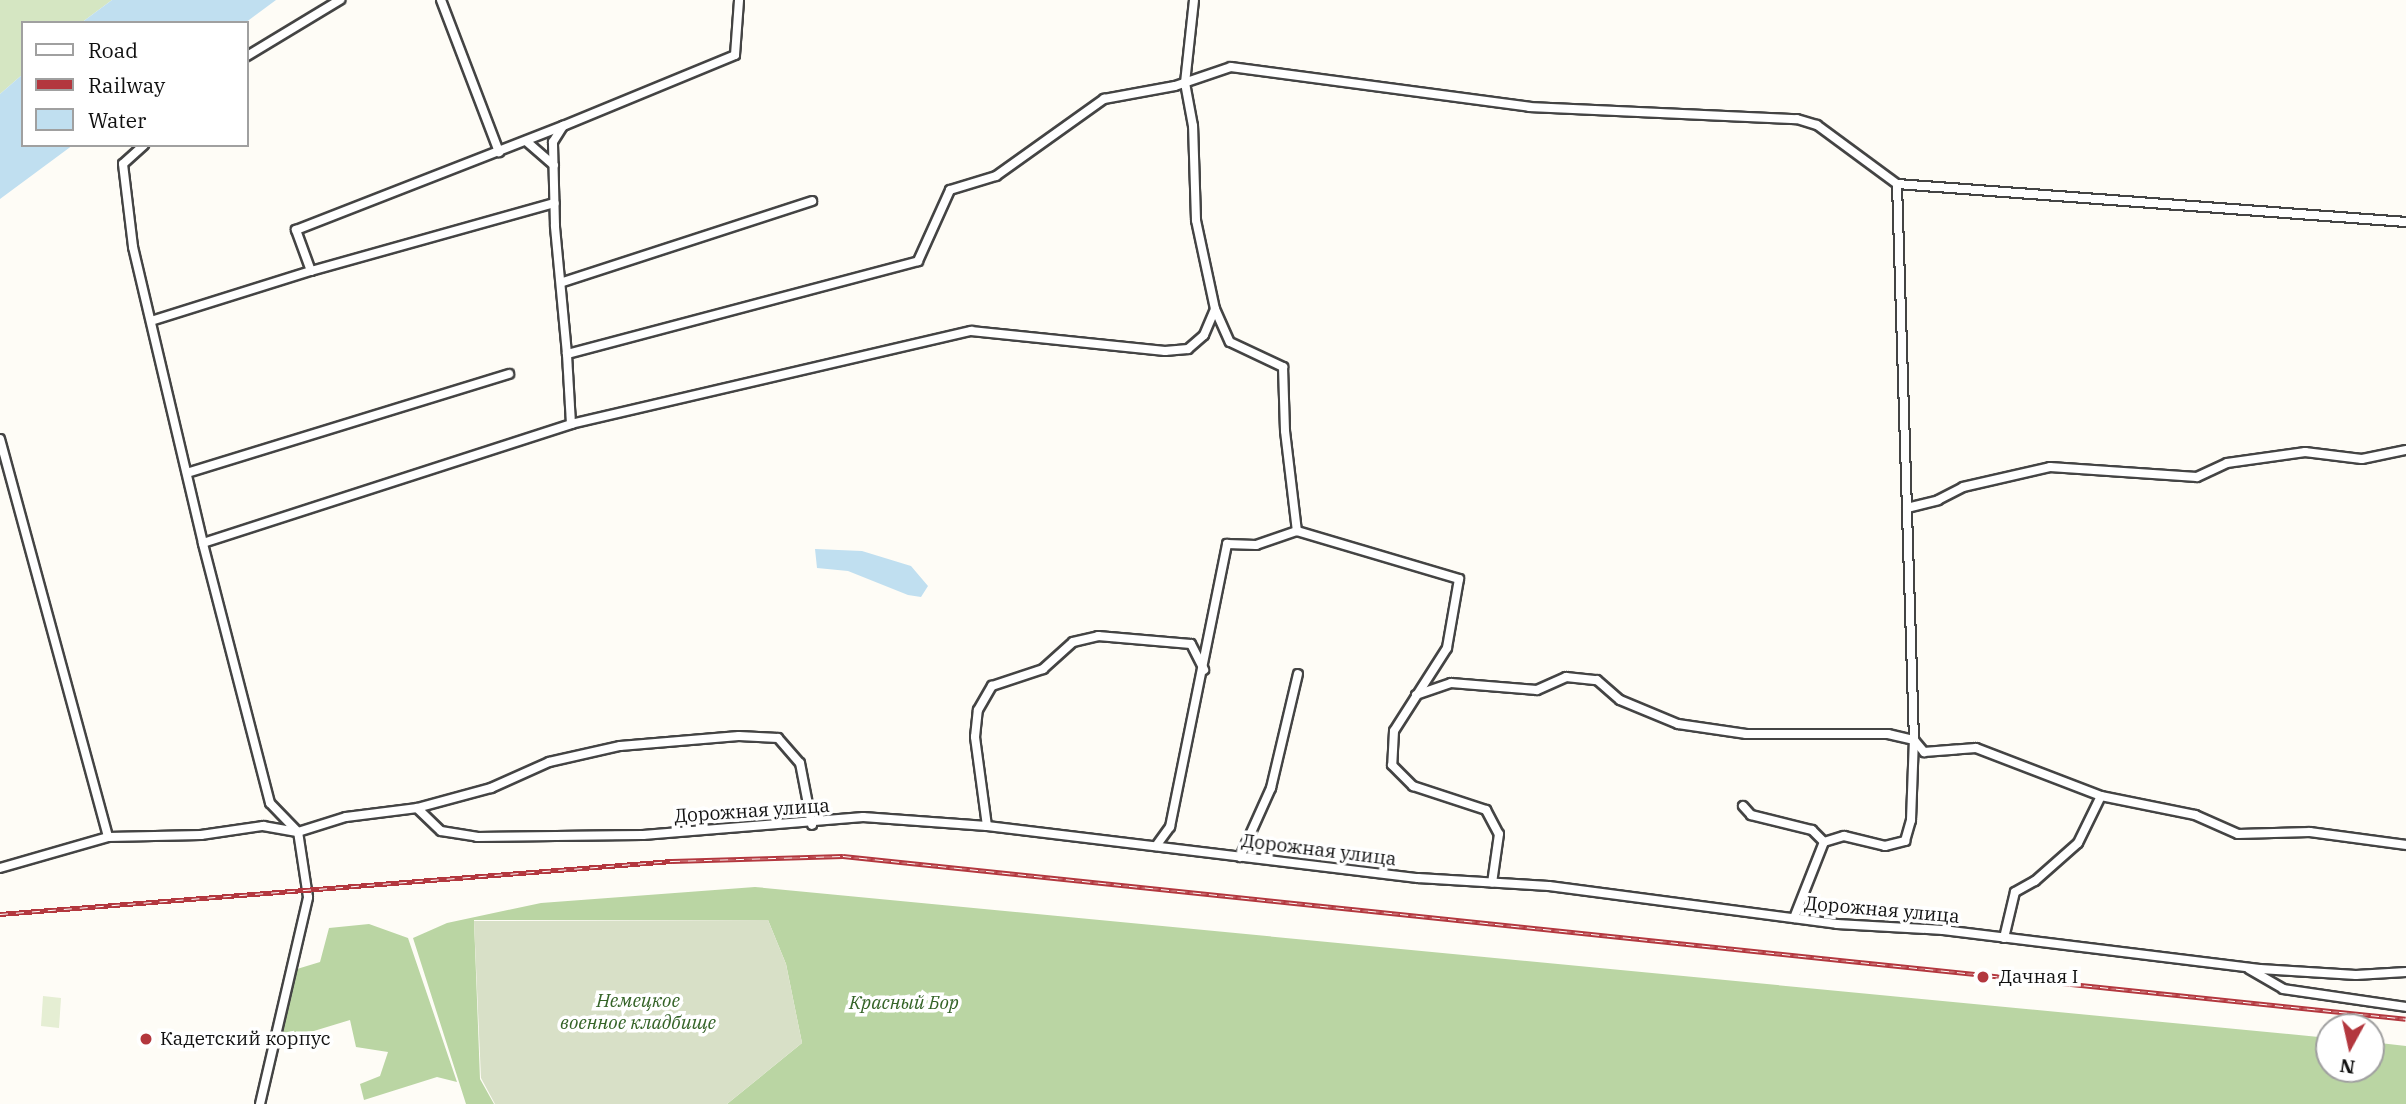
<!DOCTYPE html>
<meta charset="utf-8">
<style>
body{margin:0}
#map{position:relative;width:2406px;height:1104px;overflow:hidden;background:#fefcf6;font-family:"IBM Plex Serif",serif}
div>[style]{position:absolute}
.green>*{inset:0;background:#d5e6c2}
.forest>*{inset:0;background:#bad5a3}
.cemetery>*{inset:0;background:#d8e0c7}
.pitch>*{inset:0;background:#e5eed3}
.water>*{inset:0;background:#c0dff0}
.roads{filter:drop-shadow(2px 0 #444) drop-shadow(-2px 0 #444) drop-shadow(0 2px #444) drop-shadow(0 -2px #444)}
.street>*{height:8px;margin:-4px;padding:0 4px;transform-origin:4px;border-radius:4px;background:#fff}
.rail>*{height:5px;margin-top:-2.5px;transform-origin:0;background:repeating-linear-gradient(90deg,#fff 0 8px,#b3373e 0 16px);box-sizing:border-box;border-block:2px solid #b3373e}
.dots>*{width:19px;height:19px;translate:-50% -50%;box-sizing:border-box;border:4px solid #fff;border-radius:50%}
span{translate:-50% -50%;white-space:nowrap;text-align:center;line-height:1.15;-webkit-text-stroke:7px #fff;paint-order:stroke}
.street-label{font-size:19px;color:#111}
.poi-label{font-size:19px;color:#111}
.left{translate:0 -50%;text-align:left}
.park-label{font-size:19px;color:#346327;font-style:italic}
.legend{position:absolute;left:21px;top:21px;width:228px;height:126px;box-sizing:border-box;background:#fff;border:2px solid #a0a0a0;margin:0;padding:9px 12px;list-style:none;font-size:21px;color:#111}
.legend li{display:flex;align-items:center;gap:14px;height:35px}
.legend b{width:35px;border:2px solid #a0a0a0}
.north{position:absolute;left:2315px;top:1013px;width:70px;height:70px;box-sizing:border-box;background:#fff;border:2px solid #a0a0a0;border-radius:50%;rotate:188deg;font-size:19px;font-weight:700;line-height:28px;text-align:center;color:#111}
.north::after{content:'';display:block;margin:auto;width:24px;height:32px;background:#b3373e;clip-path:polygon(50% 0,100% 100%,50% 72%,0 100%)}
</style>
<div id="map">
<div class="green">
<i style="clip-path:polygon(0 0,112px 0,81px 23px,23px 23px,23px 74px,0 94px)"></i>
</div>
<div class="forest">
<i style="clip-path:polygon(755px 887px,2329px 1038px,2329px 1069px,2371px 1069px,2371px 1042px,2406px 1046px,2406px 1104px,727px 1104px,802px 1043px,786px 964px,768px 920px,474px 920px,480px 1079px,494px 1104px,466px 1104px,413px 938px,447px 923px,541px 903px)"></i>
<i style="clip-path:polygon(369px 924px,408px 938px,457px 1082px,437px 1077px,364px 1100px,360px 1084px,380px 1076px,388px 1052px,356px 1047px,350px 1020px,281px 1041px,297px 969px,320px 962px,329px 928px)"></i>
</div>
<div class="cemetery">
<i style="clip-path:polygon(768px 920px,786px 964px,802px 1043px,727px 1104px,495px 1104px,481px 1078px,474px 921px)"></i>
</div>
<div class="pitch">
<i style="clip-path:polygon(43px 996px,61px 998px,59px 1028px,41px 1026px)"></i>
</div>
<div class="water">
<i style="clip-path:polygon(112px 0,276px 0,245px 23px,81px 23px)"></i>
<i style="clip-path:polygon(23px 74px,23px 145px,73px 145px,0 199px,0 94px)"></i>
<i style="clip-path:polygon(815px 549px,862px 551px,911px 566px,928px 586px,921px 597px,908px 595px,848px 571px,817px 568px)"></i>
</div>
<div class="roads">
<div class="street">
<i style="left:441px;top:0;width:163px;rotate:69.1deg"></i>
<i style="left:247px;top:56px;width:109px;rotate:-31.1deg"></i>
<i style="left:526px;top:141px;width:37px;rotate:41deg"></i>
<i style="left:144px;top:145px;width:28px;rotate:138deg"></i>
<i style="left:123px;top:164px;width:84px;rotate:83.1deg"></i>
<i style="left:133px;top:247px;width:304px;rotate:76.7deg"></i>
<i style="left:311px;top:271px;width:253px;rotate:-15.6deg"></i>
<i style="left:563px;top:282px;width:262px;rotate:-18deg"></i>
<i style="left:1215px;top:309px;width:36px;rotate:66deg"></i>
<i style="left:1230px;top:342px;width:59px;rotate:25.3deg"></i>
<i style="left:1283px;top:367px;width:64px;rotate:88.2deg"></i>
<i style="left:1285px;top:431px;width:101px;rotate:83.2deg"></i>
<i style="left:1297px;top:531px;width:169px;rotate:16.5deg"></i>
<i style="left:1459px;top:579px;width:70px;rotate:99.9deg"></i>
<i style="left:1447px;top:648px;width:98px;rotate:122.6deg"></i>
<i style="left:1394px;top:731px;width:34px;rotate:93deg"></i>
<i style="left:1392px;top:765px;width:30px;rotate:45deg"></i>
<i style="left:1413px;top:786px;width:77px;rotate:18.2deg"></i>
<i style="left:1486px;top:810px;width:27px;rotate:62deg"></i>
<i style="left:1499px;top:834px;width:49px;rotate:98.1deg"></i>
<i style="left:151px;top:321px;width:168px;rotate:-17.4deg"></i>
<i style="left:311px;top:271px;width:44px;rotate:-110.1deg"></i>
<i style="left:296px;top:230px;width:287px;rotate:-21.3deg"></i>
<i style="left:567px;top:354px;width:129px;rotate:-95.4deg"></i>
<i style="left:555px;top:226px;width:84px;rotate:-91.4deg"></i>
<i style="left:553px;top:142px;width:19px;rotate:-58deg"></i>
<i style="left:563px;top:126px;width:186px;rotate:-22.4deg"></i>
<i style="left:735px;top:55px;width:55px;rotate:-85.8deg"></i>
<i style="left:571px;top:424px;width:411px;rotate:-13.1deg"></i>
<i style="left:971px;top:331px;width:195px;rotate:5.9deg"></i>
<i style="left:1165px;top:351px;width:23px;rotate:-5deg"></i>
<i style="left:1188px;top:349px;width:21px;rotate:-41deg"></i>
<i style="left:1204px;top:335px;width:28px;rotate:-67deg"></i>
<i style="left:1215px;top:309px;width:91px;rotate:-102.1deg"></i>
<i style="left:1196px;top:220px;width:94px;rotate:-91.8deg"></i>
<i style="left:1193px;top:126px;width:44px;rotate:-100.5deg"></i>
<i style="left:1185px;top:83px;width:83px;rotate:-83.8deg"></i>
<i style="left:0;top:439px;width:412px;rotate:74.8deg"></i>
<i style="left:187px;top:473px;width:337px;rotate:-17.1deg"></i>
<i style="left:1907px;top:508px;width:32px;rotate:-14deg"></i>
<i style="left:1938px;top:500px;width:28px;rotate:-27deg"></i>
<i style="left:1963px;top:487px;width:89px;rotate:-12.9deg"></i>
<i style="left:2050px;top:467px;width:147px;rotate:3.9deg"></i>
<i style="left:2197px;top:477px;width:33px;rotate:-25deg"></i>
<i style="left:2227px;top:463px;width:79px;rotate:-8deg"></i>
<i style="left:2305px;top:452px;width:57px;rotate:7deg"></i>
<i style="left:2362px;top:459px;width:45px;rotate:-11.6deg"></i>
<i style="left:1416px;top:695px;width:37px;rotate:-19deg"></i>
<i style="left:1451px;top:683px;width:86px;rotate:4.7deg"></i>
<i style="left:1537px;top:690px;width:32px;rotate:-24deg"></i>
<i style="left:1566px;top:677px;width:31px;rotate:6deg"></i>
<i style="left:1597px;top:680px;width:30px;rotate:41deg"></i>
<i style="left:1620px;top:700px;width:63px;rotate:22.5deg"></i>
<i style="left:1678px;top:724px;width:69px;rotate:8.4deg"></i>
<i style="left:1746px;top:734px;width:142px"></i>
<i style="left:1888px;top:734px;width:27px;rotate:13deg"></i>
<i style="left:1914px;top:740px;width:16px;rotate:50deg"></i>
<i style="left:1924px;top:752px;width:52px;rotate:-4.4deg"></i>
<i style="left:1976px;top:748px;width:134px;rotate:21deg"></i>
<i style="left:2101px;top:796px;width:96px;rotate:11.4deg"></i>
<i style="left:2195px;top:815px;width:47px;rotate:23.8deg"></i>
<i style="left:2238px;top:834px;width:72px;rotate:-1.6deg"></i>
<i style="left:2310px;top:832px;width:97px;rotate:7.7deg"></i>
<i style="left:1743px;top:806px;width:12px;rotate:48deg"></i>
<i style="left:1751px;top:815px;width:63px;rotate:13.8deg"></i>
<i style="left:1812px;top:830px;width:17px;rotate:45deg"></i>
<i style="left:417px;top:808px;width:77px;rotate:-15.1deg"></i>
<i style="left:491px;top:788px;width:64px;rotate:-24.1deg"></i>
<i style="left:549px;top:762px;width:73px;rotate:-12.7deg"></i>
<i style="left:620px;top:746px;width:119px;rotate:-4.8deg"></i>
<i style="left:739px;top:736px;width:39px;rotate:3deg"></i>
<i style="left:778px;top:738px;width:33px;rotate:49deg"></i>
<i style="left:800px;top:763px;width:63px;rotate:79deg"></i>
<i style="left:987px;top:826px;width:90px;rotate:-97.7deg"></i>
<i style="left:975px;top:737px;width:27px;rotate:-84deg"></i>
<i style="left:978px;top:710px;width:28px;rotate:-60deg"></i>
<i style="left:992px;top:686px;width:54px;rotate:-18.4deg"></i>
<i style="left:1043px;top:669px;width:40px;rotate:-42deg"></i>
<i style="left:1073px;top:642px;width:26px;rotate:-13deg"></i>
<i style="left:1098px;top:636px;width:93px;rotate:4.9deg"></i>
<i style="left:1191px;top:644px;width:29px;rotate:63deg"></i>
<i style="left:298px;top:832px;width:40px;rotate:-134deg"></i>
<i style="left:270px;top:803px;width:268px;rotate:-104.5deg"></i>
<i style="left:203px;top:543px;width:387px;rotate:-17.9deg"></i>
<i style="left:571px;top:424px;width:70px;rotate:-93.3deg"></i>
<i style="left:567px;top:354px;width:363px;rotate:-14.8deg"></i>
<i style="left:918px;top:261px;width:78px;rotate:-65.7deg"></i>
<i style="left:950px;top:190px;width:48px;rotate:-16.9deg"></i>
<i style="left:996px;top:176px;width:133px;rotate:-35.5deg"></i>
<i style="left:1104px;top:99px;width:72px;rotate:-10.4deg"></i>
<i style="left:1175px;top:86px;width:59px;rotate:-18.7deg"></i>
<i style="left:1231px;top:67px;width:301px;rotate:7.6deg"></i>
<i style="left:1529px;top:107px;width:268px;rotate:2.6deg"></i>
<i style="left:1797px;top:119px;width:21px;rotate:17deg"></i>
<i style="left:1817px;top:125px;width:99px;rotate:36.4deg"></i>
<i style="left:1156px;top:846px;width:24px;rotate:-54deg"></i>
<i style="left:1170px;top:827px;width:289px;rotate:-78.6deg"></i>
<i style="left:1227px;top:544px;width:29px;rotate:2deg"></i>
<i style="left:1256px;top:545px;width:43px;rotate:-18.9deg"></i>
<i style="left:1240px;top:857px;width:76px;rotate:-65.8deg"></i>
<i style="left:1271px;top:788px;width:117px;rotate:-76.7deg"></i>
<i style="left:0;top:868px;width:112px;rotate:-16deg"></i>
<i style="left:108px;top:837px;width:93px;rotate:-1.2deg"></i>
<i style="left:201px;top:835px;width:63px;rotate:-8.3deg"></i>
<i style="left:263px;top:826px;width:36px;rotate:10deg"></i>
<i style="left:298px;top:832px;width:50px;rotate:-17.4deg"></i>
<i style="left:346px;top:817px;width:72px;rotate:-7.2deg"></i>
<i style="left:417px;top:808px;width:33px;rotate:44deg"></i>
<i style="left:441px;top:831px;width:36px;rotate:9deg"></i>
<i style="left:477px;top:837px;width:166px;rotate:-0.7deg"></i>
<i style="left:643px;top:835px;width:221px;rotate:-4.7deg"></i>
<i style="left:863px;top:817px;width:124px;rotate:4.2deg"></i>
<i style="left:987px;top:826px;width:434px;rotate:6.9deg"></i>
<i style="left:1418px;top:878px;width:131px;rotate:3.5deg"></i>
<i style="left:1549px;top:886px;width:290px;rotate:7.5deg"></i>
<i style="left:1837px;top:924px;width:106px;rotate:3.2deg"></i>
<i style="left:1943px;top:930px;width:319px;rotate:7deg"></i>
<i style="left:2260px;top:969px;width:96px;rotate:3.6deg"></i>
<i style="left:2356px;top:975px;width:50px;rotate:-3.4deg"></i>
<i style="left:1794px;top:918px;width:82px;rotate:-68.5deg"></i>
<i style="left:1824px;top:842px;width:21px;rotate:-17deg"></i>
<i style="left:1844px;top:836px;width:42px;rotate:13.7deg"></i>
<i style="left:1885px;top:846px;width:21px;rotate:-14deg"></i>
<i style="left:1905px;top:841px;width:22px;rotate:-74deg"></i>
<i style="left:1911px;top:820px;width:80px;rotate:-87.9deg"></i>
<i style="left:1914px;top:740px;width:556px;rotate:-91.75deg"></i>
<i style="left:1897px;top:184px;width:510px;rotate:4.27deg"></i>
<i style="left:2004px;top:938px;width:47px;rotate:-76.6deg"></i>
<i style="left:2015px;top:892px;width:23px;rotate:-29deg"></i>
<i style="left:2035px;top:881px;width:57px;rotate:-41.5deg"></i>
<i style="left:2078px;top:843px;width:52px;rotate:-63.9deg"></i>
<i style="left:2249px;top:969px;width:39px;rotate:30deg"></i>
<i style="left:2283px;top:989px;width:124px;rotate:8.3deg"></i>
<i style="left:260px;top:1104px;width:212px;rotate:-76.9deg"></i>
<i style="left:308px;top:897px;width:66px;rotate:-98.7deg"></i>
</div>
</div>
<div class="rail">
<i style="left:0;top:914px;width:674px;rotate:-4.51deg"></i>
<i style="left:672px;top:861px;width:171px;rotate:-1.7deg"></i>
<i style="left:843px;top:856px;width:1571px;rotate:5.95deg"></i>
</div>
<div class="dots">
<i style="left:1983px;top:977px;background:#b3373e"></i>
<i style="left:146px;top:1039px;background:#b3373e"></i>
</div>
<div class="street-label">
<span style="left:752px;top:811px;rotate:-4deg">Дорожная улица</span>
<span style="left:1319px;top:850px;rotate:7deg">Дорожная улица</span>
<span style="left:1882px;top:910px;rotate:5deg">Дорожная улица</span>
</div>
<div class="poi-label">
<span class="left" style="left:1999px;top:977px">Дачная I</span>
<span class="left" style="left:160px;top:1039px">Кадетский корпус</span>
</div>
<div class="park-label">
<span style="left:638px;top:1012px">Немецкое<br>военное кладбище</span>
<span style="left:904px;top:1003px">Красный Бор</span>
</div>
<ul class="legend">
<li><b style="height:9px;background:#fff"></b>Road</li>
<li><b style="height:9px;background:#b3373e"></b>Railway</li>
<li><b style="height:19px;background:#c0dff0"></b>Water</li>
</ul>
<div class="north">N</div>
</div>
